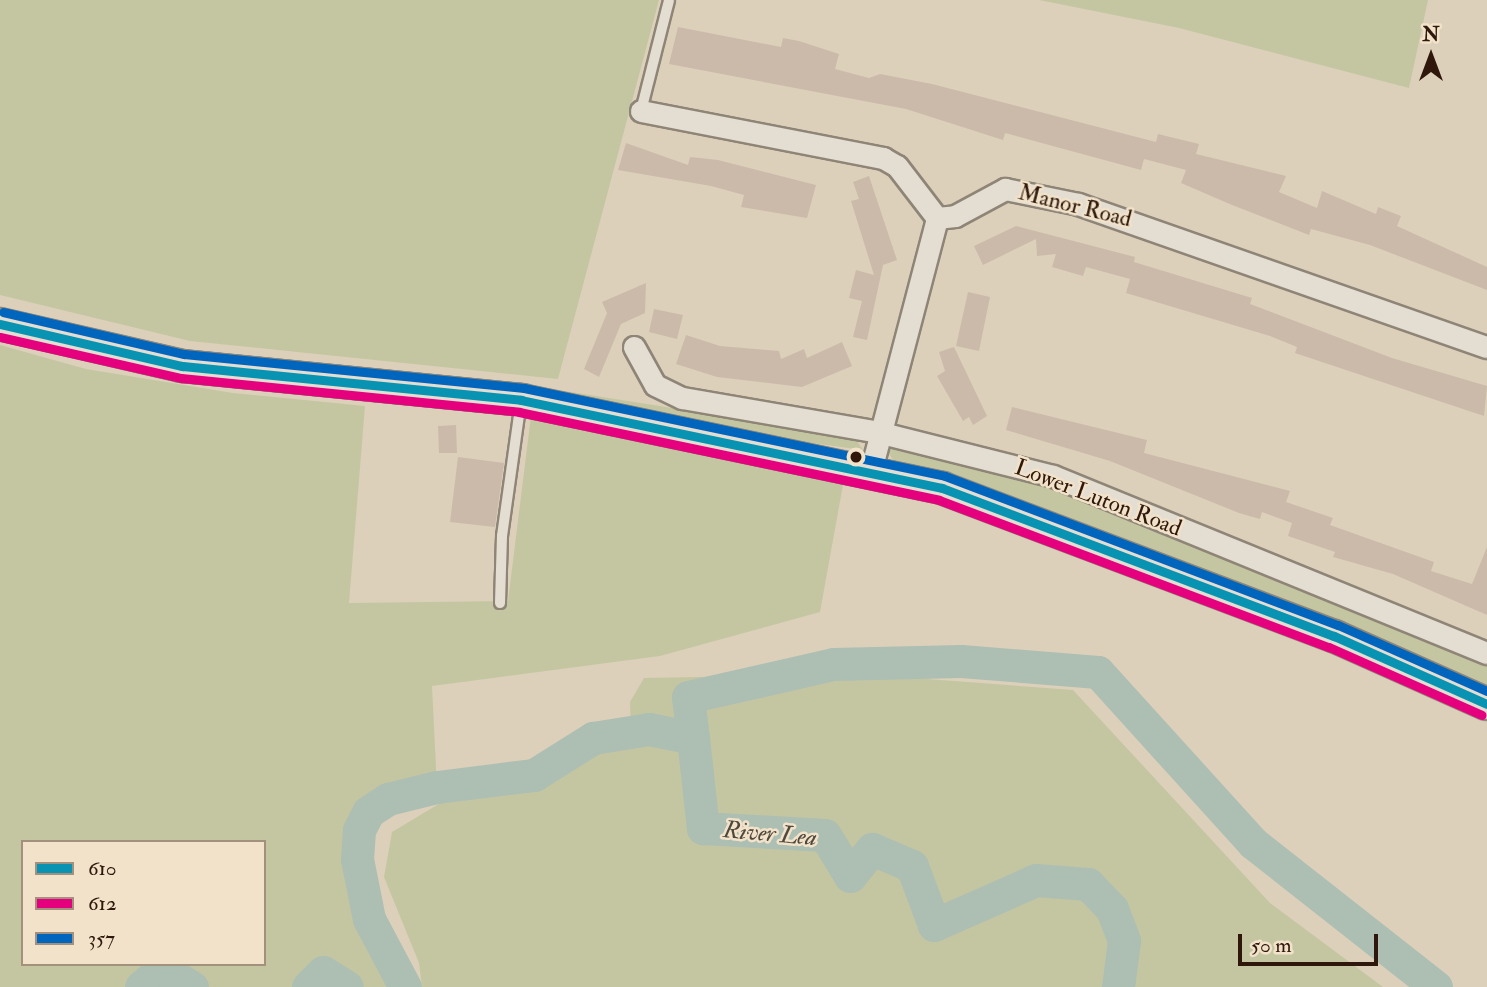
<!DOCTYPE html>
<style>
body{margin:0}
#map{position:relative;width:1487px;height:987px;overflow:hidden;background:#dcd0ba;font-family:"IM FELL Double Pica",serif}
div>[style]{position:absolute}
.green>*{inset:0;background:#c4c6a2}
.river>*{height:33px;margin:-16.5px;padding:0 16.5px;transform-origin:16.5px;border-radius:16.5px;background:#adbeb3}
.building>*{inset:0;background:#cbbaaa}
.roads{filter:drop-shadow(2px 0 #8f8577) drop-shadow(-2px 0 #8f8577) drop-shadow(0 2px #8f8577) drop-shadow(0 -2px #8f8577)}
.lane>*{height:10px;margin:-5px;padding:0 5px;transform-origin:5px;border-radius:5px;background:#e3ddd2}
.street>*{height:21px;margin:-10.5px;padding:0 10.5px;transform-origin:10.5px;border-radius:10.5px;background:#e3ddd2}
.secondary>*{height:30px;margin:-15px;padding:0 15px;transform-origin:15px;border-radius:15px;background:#e3ddd2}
.bus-1>*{height:9px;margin:-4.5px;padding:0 4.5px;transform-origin:4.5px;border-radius:4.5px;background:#0793b1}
.bus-2>*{height:9px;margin:-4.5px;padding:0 4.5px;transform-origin:4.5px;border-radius:4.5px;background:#e5007d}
.bus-3>*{height:9px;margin:-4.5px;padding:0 4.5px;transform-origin:4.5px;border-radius:4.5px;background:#0065bd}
.dots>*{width:19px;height:19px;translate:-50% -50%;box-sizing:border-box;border:4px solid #f1e2c9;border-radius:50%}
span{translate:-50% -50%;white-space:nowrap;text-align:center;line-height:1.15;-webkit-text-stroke:5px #f1e2c9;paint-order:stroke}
.street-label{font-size:23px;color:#2f180b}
.water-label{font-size:24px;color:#4f483d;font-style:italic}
.legend{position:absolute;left:21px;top:840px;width:245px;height:126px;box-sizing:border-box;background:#f1e2c9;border:2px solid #a3917d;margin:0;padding:9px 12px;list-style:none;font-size:21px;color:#2f180b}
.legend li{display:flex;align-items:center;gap:14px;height:35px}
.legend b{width:35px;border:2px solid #a3917d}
.north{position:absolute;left:1396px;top:21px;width:70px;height:70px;-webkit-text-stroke:5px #f1e2c9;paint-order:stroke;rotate:0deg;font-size:19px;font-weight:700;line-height:28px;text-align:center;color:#2f180b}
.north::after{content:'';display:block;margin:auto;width:24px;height:32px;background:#2f180b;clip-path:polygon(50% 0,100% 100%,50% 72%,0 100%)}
.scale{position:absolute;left:1238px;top:934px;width:140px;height:32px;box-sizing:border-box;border:4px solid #2f180b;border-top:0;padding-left:9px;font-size:21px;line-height:24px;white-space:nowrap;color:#2f180b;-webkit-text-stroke:5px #f1e2c9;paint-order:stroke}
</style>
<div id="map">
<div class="green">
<i style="clip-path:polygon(0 0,659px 0,558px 379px,190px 341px,0 295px)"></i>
<i style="clip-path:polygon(1039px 0,1428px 0,1409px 88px,1179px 28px)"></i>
<i style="clip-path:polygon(0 307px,160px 347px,514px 383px,767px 423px,857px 441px,863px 450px,243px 365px,0 316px)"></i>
<i style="clip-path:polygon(evenodd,0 345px,86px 369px,233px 393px,365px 406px,349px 603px,508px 601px,531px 416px,843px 485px,820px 612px,660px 656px,432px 686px,437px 787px,388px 799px,368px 812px,359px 830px,357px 859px,369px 919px,405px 987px,347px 987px,323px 972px,308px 987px,192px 987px,162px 969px,141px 987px,0 987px,0 345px,23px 842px,264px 842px,264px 964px,23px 964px,23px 842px)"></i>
<i style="clip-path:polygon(893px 443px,1048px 481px,1487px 662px,1487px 694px,1033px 506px,896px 464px,887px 451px)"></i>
<i style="clip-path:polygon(860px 674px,1073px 690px,1270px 903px,1383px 987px,422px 987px,419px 963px,384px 877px,392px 832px,442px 802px,536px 784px,586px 747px,631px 738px,630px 702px,644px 678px)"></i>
</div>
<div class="river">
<i style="left:693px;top:738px;width:41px;rotate:-97deg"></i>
<i style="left:688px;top:697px;width:149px;rotate:-12.8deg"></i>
<i style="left:833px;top:664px;width:128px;rotate:-1.3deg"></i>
<i style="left:961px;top:661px;width:137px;rotate:4.6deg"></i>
<i style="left:1098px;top:672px;width:231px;rotate:47.8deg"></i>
<i style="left:1253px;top:843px;width:233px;rotate:38.2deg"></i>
<i style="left:141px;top:987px;width:28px;rotate:-41deg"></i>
<i style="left:162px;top:969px;width:35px;rotate:31deg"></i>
<i style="left:308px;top:987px;width:21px;rotate:-45deg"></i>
<i style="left:323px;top:972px;width:28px;rotate:32deg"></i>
<i style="left:405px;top:987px;width:77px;rotate:-117.9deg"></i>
<i style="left:369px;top:919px;width:61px;rotate:-101.3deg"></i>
<i style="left:357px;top:859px;width:29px;rotate:-86deg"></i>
<i style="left:359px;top:830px;width:20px;rotate:-63deg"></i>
<i style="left:368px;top:812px;width:24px;rotate:-33deg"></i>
<i style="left:388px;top:799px;width:50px;rotate:-13.8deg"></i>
<i style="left:437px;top:787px;width:98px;rotate:-7.1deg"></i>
<i style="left:534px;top:775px;width:70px;rotate:-32.1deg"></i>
<i style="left:593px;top:738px;width:57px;rotate:-9.1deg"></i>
<i style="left:649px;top:729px;width:45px;rotate:11.6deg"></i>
<i style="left:693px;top:738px;width:91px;rotate:83.7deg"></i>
<i style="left:703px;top:828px;width:122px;rotate:3.3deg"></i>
<i style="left:825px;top:835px;width:48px;rotate:58.6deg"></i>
<i style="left:850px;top:876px;width:35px;rotate:-51deg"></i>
<i style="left:872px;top:849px;width:43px;rotate:23deg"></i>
<i style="left:912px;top:866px;width:63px;rotate:69.6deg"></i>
<i style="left:934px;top:925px;width:111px;rotate:-23.8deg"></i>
<i style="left:1036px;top:880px;width:52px;rotate:4.4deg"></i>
<i style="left:1088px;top:884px;width:35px;rotate:46deg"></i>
<i style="left:1112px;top:909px;width:34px;rotate:69deg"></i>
<i style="left:1124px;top:941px;width:46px;rotate:97.4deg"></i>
</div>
<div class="building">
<i style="clip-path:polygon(678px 27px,781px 47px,783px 38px,799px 41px,839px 54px,835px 69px,869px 78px,880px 74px,932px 84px,1156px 142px,1158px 134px,1199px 144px,1196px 154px,1286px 176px,1279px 192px,1317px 208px,1322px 191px,1376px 214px,1378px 207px,1401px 216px,1397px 226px,1487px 267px,1487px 290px,1370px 245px,1311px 229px,1309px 235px,1232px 205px,1181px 183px,1186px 170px,1144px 159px,1141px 170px,1005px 133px,1003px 140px,906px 109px,669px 64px)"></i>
<i style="clip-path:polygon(626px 143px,688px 165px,690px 157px,718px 160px,816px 185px,807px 218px,741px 207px,744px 195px,711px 186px,618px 170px)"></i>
<i style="clip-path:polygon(869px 176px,897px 260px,883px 265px,867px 340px,853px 337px,862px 301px,849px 298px,856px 270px,874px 275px,851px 201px,859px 199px,853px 182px)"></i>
<i style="clip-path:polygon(1016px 226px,1135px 257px,1134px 262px,1252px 298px,1250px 304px,1392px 358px,1487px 386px,1484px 416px,1295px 353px,1297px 347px,1270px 336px,1126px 293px,1130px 279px,1086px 267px,1083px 276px,1052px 267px,1056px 254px,1037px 256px,1036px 239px,983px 265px,974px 246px)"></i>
<i style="clip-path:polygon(646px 283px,645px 313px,621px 324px,599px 377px,584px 369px,607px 313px,602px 302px)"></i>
<i style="clip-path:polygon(968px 292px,990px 297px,979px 351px,956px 346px)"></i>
<i style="clip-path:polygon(654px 309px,683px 315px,677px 339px,649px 332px)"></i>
<i style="clip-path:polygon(686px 335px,720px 346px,779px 351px,781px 359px,804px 349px,807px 358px,842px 342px,852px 366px,802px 387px,717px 377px,676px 364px)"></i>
<i style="clip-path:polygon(954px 347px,987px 416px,973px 425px,969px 417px,963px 421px,937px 376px,945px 371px,939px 352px)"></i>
<i style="clip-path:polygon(1012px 407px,1147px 440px,1144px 453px,1290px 491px,1286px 502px,1333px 518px,1330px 525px,1434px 562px,1431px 571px,1472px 584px,1487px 547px,1487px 615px,1393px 574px,1333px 557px,1335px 552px,1288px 536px,1292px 523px,1262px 512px,1260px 519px,1239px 513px,1110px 461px,1006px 430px)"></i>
<i style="clip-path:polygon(456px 425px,457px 453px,439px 453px,438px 426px)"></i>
<i style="clip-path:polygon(458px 457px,504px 463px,495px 527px,450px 522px)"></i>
</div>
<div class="roads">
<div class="lane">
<i style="left:641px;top:111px;width:114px;rotate:-75.8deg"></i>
<i style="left:500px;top:603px;width:67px;rotate:-88.3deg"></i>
<i style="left:502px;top:536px;width:136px;rotate:-82deg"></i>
</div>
<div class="street">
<i style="left:641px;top:111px;width:247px;rotate:11deg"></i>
<i style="left:883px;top:158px;width:16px;rotate:30deg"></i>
<i style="left:897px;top:166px;width:66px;rotate:52.4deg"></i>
<i style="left:937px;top:218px;width:18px;rotate:-6deg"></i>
<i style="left:955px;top:216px;width:57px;rotate:-28.4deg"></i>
<i style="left:1005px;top:189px;width:75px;rotate:11.6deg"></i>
<i style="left:1078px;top:204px;width:433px;rotate:19.3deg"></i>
<i style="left:634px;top:347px;width:43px;rotate:61.1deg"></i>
<i style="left:655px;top:385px;width:30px;rotate:26deg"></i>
<i style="left:682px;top:398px;width:199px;rotate:9.8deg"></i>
<i style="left:878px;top:432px;width:180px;rotate:14.1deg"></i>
<i style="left:1053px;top:476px;width:469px;rotate:22.2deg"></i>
<i style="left:871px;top:470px;width:260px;rotate:-75.3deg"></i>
</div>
<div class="secondary">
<i style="left:0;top:324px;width:187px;rotate:13deg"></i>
<i style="left:182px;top:366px;width:341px;rotate:5.7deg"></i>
<i style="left:521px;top:400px;width:430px;rotate:11.8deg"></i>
<i style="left:942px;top:488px;width:419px;rotate:20.7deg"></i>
<i style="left:1334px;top:636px;width:167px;rotate:24deg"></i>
</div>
</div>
<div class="bus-1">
<i style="left:0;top:324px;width:187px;rotate:13deg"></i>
<i style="left:182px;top:366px;width:341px;rotate:5.7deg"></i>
<i style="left:521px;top:400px;width:430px;rotate:11.8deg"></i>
<i style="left:942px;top:488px;width:419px;rotate:20.7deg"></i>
<i style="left:1334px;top:636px;width:167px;rotate:24deg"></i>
</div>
<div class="bus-2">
<i style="left:0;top:337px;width:186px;rotate:12.8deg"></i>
<i style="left:181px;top:378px;width:340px;rotate:5.7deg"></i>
<i style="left:519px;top:412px;width:429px;rotate:11.8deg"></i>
<i style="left:939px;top:500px;width:417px;rotate:20.7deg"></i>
<i style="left:1329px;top:647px;width:167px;rotate:24deg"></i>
</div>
<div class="bus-3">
<i style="left:3px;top:312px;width:186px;rotate:13.1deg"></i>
<i style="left:184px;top:354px;width:342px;rotate:5.7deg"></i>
<i style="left:524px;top:388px;width:430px;rotate:11.8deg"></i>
<i style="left:945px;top:476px;width:420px;rotate:20.8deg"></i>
<i style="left:1338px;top:625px;width:163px;rotate:23.9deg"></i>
</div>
<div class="dots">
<i style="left:856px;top:457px;background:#2f180b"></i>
</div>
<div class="street-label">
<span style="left:1075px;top:206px;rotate:14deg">Manor Road</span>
<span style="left:1098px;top:498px;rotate:21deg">Lower Luton Road</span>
</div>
<div class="water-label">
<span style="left:770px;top:834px;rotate:5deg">River Lea</span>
</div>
<ul class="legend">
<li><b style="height:9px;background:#0793b1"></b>610</li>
<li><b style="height:9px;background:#e5007d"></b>612</li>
<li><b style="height:9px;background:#0065bd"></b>357</li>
</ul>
<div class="north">N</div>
<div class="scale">50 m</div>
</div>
